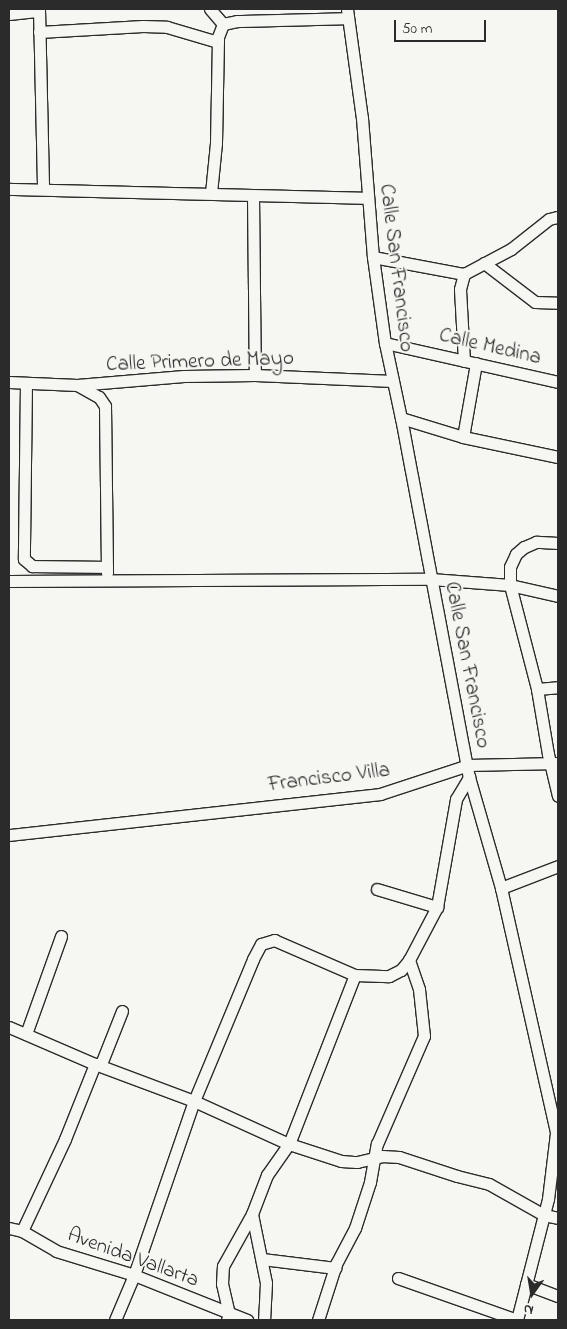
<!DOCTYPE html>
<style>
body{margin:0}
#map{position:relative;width:567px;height:1329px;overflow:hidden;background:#f6f6f2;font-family:"Indie Flower",sans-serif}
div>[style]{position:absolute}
.roads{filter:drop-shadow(1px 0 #2b2b2b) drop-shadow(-1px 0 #2b2b2b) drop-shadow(0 1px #2b2b2b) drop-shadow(0 -1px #2b2b2b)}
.minor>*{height:11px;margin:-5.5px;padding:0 5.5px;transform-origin:5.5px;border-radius:5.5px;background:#f6f6f2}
span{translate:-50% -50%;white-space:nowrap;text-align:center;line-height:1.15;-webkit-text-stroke:4px #f6f6f2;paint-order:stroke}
.street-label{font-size:21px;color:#2b2b2b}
.frame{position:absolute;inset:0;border:10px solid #2b2b2b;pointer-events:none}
.north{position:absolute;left:507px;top:1269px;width:50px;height:50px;-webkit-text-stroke:4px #f6f6f2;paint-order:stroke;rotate:193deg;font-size:14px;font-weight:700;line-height:20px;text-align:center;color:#2b2b2b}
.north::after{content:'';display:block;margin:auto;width:18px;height:22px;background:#2b2b2b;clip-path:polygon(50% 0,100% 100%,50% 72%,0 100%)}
.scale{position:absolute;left:394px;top:20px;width:92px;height:22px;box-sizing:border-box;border:2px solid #2b2b2b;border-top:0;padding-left:6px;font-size:15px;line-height:18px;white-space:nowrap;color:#2b2b2b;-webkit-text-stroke:4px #f6f6f2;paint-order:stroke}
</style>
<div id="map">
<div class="roads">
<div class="minor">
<i style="left:39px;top:9px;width:180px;rotate:88.7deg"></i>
<i style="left:210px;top:9px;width:20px;rotate:49deg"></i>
<i style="left:347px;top:9px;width:110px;rotate:82.2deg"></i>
<i style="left:362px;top:118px;width:139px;rotate:85.5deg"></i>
<i style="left:373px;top:257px;width:87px;rotate:82.1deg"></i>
<i style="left:385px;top:343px;width:77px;rotate:78deg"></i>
<i style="left:401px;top:418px;width:365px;rotate:79.3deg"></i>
<i style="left:469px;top:777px;width:116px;rotate:73.9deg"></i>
<i style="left:501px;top:888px;width:251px;rotate:77.3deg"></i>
<i style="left:556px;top:1133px;width:66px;rotate:96.9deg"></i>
<i style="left:548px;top:1199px;width:125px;rotate:104.4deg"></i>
<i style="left:9px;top:14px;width:30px;rotate:-6deg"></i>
<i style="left:39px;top:32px;width:104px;rotate:-3.3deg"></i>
<i style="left:143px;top:26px;width:24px;rotate:2deg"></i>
<i style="left:167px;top:27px;width:53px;rotate:16.4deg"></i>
<i style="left:9px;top:189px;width:358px;rotate:1.4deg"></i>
<i style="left:211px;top:193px;width:50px;rotate:-84.3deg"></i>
<i style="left:216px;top:143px;width:106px;rotate:-88.9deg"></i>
<i style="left:218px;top:37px;width:14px;rotate:-69deg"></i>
<i style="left:223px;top:24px;width:14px;rotate:-12deg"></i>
<i style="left:237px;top:21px;width:111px;rotate:-1.5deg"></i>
<i style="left:253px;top:196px;width:179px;rotate:89.4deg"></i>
<i style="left:373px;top:257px;width:93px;rotate:10.6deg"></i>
<i style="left:484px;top:263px;width:64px;rotate:37.4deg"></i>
<i style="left:535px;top:302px;width:23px;rotate:2deg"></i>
<i style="left:385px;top:343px;width:177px;rotate:12.7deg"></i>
<i style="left:464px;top:361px;width:72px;rotate:-93.2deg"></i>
<i style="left:460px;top:289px;width:16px;rotate:-75deg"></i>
<i style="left:464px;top:274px;width:53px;rotate:-28deg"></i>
<i style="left:511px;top:249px;width:48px;rotate:-38.3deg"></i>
<i style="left:549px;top:219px;width:9px;rotate:-13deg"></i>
<i style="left:9px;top:382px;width:68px;rotate:2.5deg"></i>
<i style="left:77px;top:385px;width:107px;rotate:-4.8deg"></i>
<i style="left:184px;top:376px;width:71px;rotate:-0.8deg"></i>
<i style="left:255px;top:375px;width:138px;rotate:2.5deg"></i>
<i style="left:26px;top:383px;width:176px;rotate:90.7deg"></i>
<i style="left:24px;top:559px;width:11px;rotate:41deg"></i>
<i style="left:32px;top:566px;width:75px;rotate:0.8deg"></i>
<i style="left:77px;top:385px;width:25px;rotate:29deg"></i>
<i style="left:99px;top:397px;width:11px;rotate:56deg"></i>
<i style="left:105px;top:406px;width:167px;rotate:89.3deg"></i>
<i style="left:401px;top:418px;width:65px;rotate:17deg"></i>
<i style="left:463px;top:437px;width:97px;rotate:11.9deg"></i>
<i style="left:463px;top:437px;width:75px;rotate:-80deg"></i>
<i style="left:558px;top:543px;width:22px;rotate:-177deg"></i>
<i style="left:536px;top:542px;width:13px;rotate:157deg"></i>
<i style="left:524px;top:547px;width:11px;rotate:139deg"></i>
<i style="left:516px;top:554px;width:14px;rotate:115deg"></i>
<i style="left:510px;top:567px;width:18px;rotate:90deg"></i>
<i style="left:510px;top:585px;width:107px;rotate:75.4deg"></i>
<i style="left:537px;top:689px;width:66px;rotate:80.4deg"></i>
<i style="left:548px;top:754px;width:43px;rotate:76.6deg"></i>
<i style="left:9px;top:581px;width:422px;rotate:-0.3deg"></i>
<i style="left:431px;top:579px;width:79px;rotate:4.3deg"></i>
<i style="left:510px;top:585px;width:49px;rotate:12.9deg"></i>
<i style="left:537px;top:689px;width:21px;rotate:-5deg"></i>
<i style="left:9px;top:835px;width:373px;rotate:-6.3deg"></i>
<i style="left:380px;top:794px;width:93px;rotate:-18.2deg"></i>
<i style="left:468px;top:765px;width:90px;rotate:-1.3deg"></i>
<i style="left:501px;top:888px;width:61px;rotate:-21.1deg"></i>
<i style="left:377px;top:889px;width:63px;rotate:16.7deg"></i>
<i style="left:9px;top:1027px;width:94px;rotate:23.3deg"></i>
<i style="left:95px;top:1064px;width:106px;rotate:20.5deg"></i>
<i style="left:194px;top:1101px;width:104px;rotate:24.4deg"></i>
<i style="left:289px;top:1144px;width:55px;rotate:18.1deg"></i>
<i style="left:341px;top:1161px;width:16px;rotate:4deg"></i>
<i style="left:357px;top:1162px;width:26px;rotate:-13deg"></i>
<i style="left:382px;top:1156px;width:17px;rotate:3deg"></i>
<i style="left:399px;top:1157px;width:61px;rotate:18.1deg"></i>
<i style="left:457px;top:1176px;width:33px;rotate:14deg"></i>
<i style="left:489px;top:1184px;width:63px;rotate:29.4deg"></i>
<i style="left:544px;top:1215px;width:14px;rotate:12deg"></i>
<i style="left:26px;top:1034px;width:104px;rotate:-70.3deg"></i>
<i style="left:101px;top:1064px;width:57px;rotate:-68.4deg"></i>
<i style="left:252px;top:1214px;width:70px;rotate:78.5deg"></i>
<i style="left:266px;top:1283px;width:37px;rotate:93deg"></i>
<i style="left:9px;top:1228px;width:13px;rotate:13deg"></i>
<i style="left:22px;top:1231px;width:39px;rotate:30deg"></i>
<i style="left:56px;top:1251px;width:82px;rotate:17.1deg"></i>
<i style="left:134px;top:1275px;width:122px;rotate:21.7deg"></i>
<i style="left:22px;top:1231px;width:102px;rotate:-64.9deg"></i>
<i style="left:65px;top:1139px;width:81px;rotate:-68.2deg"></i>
<i style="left:262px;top:1259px;width:74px;rotate:7deg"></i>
<i style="left:398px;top:1278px;width:126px;rotate:19.4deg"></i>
<i style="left:526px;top:1284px;width:34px;rotate:21deg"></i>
<i style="left:115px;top:1320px;width:49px;rotate:-67.1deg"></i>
<i style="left:134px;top:1275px;width:184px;rotate:-71deg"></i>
<i style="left:194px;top:1101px;width:154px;rotate:-67.4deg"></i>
<i style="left:253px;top:959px;width:17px;rotate:-62deg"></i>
<i style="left:261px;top:944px;width:14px;rotate:-17deg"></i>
<i style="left:274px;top:940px;width:88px;rotate:23.4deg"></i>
<i style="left:227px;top:1320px;width:6px;rotate:-72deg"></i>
<i style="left:229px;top:1314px;width:31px;rotate:-103deg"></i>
<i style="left:222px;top:1284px;width:18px;rotate:-87deg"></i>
<i style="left:223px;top:1266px;width:60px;rotate:-60.9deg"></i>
<i style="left:252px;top:1214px;width:42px;rotate:-69deg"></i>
<i style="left:267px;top:1175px;width:38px;rotate:-55deg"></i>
<i style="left:289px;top:1144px;width:181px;rotate:-68.7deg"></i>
<i style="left:355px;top:975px;width:34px;rotate:2deg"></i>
<i style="left:389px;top:976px;width:13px;rotate:-27deg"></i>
<i style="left:401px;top:970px;width:13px;rotate:-51deg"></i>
<i style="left:409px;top:960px;width:60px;rotate:-62.2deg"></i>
<i style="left:437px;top:907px;width:110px;rotate:-80deg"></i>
<i style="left:456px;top:799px;width:26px;rotate:-59deg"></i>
<i style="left:318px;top:1320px;width:59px;rotate:-72.2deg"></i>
<i style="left:336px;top:1264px;width:41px;rotate:-62.2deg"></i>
<i style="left:355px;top:1228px;width:48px;rotate:-71.9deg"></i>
<i style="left:370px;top:1182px;width:39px;rotate:-80deg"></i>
<i style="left:377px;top:1144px;width:118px;rotate:-66.5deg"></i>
<i style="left:424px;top:1036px;width:47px;rotate:-96.1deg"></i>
<i style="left:419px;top:989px;width:31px;rotate:-109deg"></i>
</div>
</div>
<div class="street-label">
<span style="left:396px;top:268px;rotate:83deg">Calle San Francisco</span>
<span style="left:490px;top:347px;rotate:13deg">Calle Medina</span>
<span style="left:200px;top:362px;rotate:-2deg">Calle Primero de Mayo</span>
<span style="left:467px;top:665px;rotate:79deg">Calle San Francisco</span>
<span style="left:329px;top:778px;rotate:-7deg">Francisco Villa</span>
<span style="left:133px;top:1258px;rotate:20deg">Avenida Vallarta</span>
</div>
<div class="frame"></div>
<div class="north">N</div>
<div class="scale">50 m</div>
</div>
